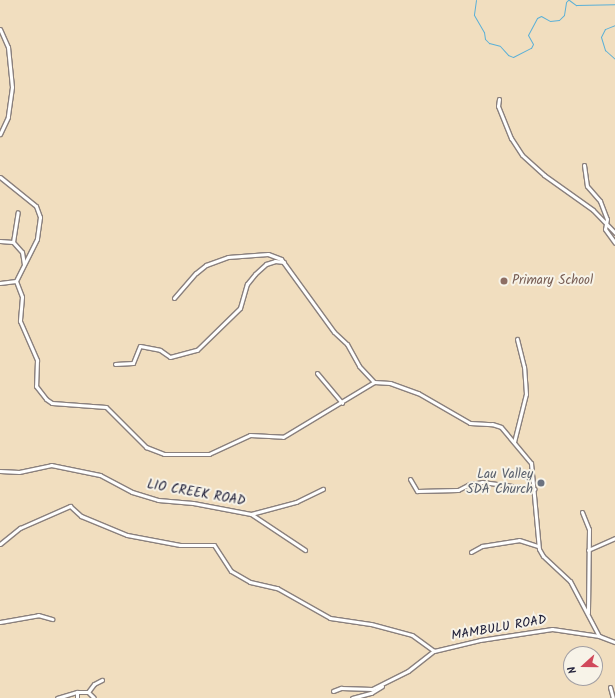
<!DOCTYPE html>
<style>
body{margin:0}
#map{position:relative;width:615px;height:698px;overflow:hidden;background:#f1debf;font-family:Kalam,sans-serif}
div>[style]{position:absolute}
.stream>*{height:1px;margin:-0.5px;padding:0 0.5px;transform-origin:0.5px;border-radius:0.5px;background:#5bb0d7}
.roads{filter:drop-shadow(1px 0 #8a807d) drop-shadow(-1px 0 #8a807d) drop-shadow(0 1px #8a807d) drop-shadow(0 -1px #8a807d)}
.street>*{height:3px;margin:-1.5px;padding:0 1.5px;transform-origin:1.5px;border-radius:1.5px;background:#fff}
.dots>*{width:11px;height:11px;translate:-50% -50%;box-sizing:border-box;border:2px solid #f7f3e8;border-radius:50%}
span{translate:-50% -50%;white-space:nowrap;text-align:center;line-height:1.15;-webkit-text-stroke:4px #f7f3e8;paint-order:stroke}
.education-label{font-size:13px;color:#785e54}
.left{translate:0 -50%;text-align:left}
.worship-label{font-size:13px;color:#5b616d}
.right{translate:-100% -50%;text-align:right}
.street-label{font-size:13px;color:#22223b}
.north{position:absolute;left:563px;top:646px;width:40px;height:40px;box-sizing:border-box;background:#f7f3e8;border:1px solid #a29fa3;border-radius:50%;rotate:249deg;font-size:11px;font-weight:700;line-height:16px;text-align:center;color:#22223b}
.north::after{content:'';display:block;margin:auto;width:14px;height:18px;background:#d1495b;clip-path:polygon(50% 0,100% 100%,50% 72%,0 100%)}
</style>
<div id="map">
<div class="stream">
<i style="left:476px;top:0;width:15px;rotate:98deg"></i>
<i style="left:474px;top:15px;width:20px;rotate:60deg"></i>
<i style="left:484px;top:32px;width:7px;rotate:82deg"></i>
<i style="left:485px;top:39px;width:6px;rotate:45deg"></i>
<i style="left:489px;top:43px;width:11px;rotate:15deg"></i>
<i style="left:500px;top:46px;width:12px;rotate:48deg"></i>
<i style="left:508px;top:55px;width:5px;rotate:22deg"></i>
<i style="left:513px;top:57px;width:20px;rotate:-27deg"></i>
<i style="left:531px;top:48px;width:4px;rotate:-63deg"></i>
<i style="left:533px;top:44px;width:10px;rotate:-119deg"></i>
<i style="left:528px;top:35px;width:19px;rotate:-62deg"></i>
<i style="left:537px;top:18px;width:4px;rotate:-27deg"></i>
<i style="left:541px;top:16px;width:10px;rotate:29deg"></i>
<i style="left:550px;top:21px;width:9px;rotate:-6deg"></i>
<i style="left:559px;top:20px;width:7px;rotate:-45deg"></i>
<i style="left:564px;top:15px;width:13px;rotate:-81deg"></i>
<i style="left:566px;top:2px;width:3px;rotate:-45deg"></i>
<i style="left:569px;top:0;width:9px;rotate:36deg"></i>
<i style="left:576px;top:5px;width:39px;rotate:-1deg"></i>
<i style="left:615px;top:25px;width:11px;rotate:158deg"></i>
<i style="left:605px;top:29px;width:9px;rotate:117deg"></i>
<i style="left:601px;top:37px;width:14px;rotate:73deg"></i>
<i style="left:605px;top:50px;width:13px;rotate:42deg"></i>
</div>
<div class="roads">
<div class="street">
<i style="left:0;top:29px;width:20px;rotate:66deg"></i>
<i style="left:8px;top:47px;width:40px;rotate:84.3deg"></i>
<i style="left:12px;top:87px;width:30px;rotate:98deg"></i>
<i style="left:8px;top:117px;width:19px;rotate:115deg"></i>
<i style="left:499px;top:99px;width:7px;rotate:98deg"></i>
<i style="left:498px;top:106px;width:35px;rotate:68deg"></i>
<i style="left:511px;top:138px;width:20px;rotate:57deg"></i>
<i style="left:522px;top:155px;width:30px;rotate:42deg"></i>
<i style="left:544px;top:175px;width:60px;rotate:35.5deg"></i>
<i style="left:593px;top:210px;width:32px;rotate:46deg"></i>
<i style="left:584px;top:165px;width:21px;rotate:82deg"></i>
<i style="left:587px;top:186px;width:20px;rotate:49deg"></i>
<i style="left:600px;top:201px;width:19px;rotate:69deg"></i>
<i style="left:607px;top:219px;width:10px;rotate:101deg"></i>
<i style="left:605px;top:229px;width:17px;rotate:54deg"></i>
<i style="left:0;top:177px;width:46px;rotate:38.9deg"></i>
<i style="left:36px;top:206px;width:12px;rotate:70deg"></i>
<i style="left:40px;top:217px;width:22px;rotate:98deg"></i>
<i style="left:37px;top:239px;width:47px;rotate:116.6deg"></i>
<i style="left:0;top:241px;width:13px;rotate:4deg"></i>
<i style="left:13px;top:242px;width:13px;rotate:48deg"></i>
<i style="left:22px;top:252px;width:12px;rotate:81deg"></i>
<i style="left:13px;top:242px;width:30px;rotate:-81deg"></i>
<i style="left:16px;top:281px;width:17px;rotate:69deg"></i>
<i style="left:22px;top:297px;width:24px;rotate:95deg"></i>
<i style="left:20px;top:321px;width:43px;rotate:66.4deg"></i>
<i style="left:37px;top:360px;width:26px;rotate:92deg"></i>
<i style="left:36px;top:386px;width:16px;rotate:52deg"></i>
<i style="left:46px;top:399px;width:7px;rotate:34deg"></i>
<i style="left:52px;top:403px;width:54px;rotate:4.2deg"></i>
<i style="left:106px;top:407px;width:57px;rotate:45deg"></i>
<i style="left:146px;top:447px;width:19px;rotate:21deg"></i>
<i style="left:164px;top:454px;width:45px"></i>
<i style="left:209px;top:454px;width:45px;rotate:-24.9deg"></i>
<i style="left:250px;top:435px;width:33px;rotate:3deg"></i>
<i style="left:283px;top:437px;width:106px;rotate:-31.1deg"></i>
<i style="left:374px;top:382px;width:16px;rotate:4deg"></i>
<i style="left:390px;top:383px;width:30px;rotate:20deg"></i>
<i style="left:418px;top:393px;width:60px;rotate:30deg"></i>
<i style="left:470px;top:423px;width:22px;rotate:3deg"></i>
<i style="left:492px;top:424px;width:9px;rotate:18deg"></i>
<i style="left:501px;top:427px;width:47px;rotate:50.2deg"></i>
<i style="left:531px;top:463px;width:86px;rotate:84.7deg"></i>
<i style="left:539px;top:549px;width:8px;rotate:60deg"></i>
<i style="left:543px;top:556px;width:37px;rotate:43deg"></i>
<i style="left:570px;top:581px;width:62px;rotate:62.2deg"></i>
<i style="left:0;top:283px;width:16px;rotate:-7deg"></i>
<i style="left:174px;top:298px;width:33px;rotate:-49deg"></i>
<i style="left:196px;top:273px;width:13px;rotate:-39deg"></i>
<i style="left:206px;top:265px;width:23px;rotate:-20deg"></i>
<i style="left:228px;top:257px;width:40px;rotate:-4.3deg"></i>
<i style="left:268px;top:254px;width:14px;rotate:21deg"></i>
<i style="left:281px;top:259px;width:90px;rotate:54deg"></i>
<i style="left:334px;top:332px;width:18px;rotate:43deg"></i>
<i style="left:347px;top:344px;width:25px;rotate:61deg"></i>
<i style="left:359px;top:366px;width:22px;rotate:47deg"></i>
<i style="left:115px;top:364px;width:18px;rotate:-3deg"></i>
<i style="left:133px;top:363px;width:18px;rotate:-68deg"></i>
<i style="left:140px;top:346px;width:20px;rotate:11deg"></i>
<i style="left:160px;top:350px;width:12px;rotate:35deg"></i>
<i style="left:170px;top:357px;width:28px;rotate:-15deg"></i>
<i style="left:197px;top:350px;width:60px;rotate:-44.3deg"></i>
<i style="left:240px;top:308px;width:25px;rotate:-74deg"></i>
<i style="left:247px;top:284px;width:13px;rotate:-51deg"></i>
<i style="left:255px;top:274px;width:15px;rotate:-42deg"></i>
<i style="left:266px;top:264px;width:9px;rotate:-18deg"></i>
<i style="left:275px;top:261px;width:9px;rotate:6deg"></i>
<i style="left:317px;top:373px;width:39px;rotate:50deg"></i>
<i style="left:514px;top:442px;width:49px;rotate:-76deg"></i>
<i style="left:526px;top:394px;width:27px;rotate:-94deg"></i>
<i style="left:524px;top:367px;width:29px;rotate:-104deg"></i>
<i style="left:0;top:471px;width:19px;rotate:3deg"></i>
<i style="left:19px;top:472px;width:33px;rotate:-12deg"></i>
<i style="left:51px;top:465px;width:50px;rotate:11.5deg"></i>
<i style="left:100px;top:475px;width:36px;rotate:28deg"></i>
<i style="left:132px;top:492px;width:27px;rotate:17deg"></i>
<i style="left:158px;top:500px;width:35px;rotate:5deg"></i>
<i style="left:193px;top:503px;width:59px;rotate:10.7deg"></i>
<i style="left:251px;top:514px;width:65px;rotate:33.7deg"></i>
<i style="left:410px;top:479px;width:14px;rotate:60deg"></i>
<i style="left:417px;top:491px;width:41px;rotate:-1.4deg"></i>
<i style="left:458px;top:490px;width:13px;rotate:-27deg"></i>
<i style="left:470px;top:484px;width:12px;rotate:-9deg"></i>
<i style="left:482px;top:482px;width:53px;rotate:7.5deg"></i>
<i style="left:582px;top:512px;width:18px;rotate:68deg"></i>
<i style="left:589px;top:529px;width:84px;rotate:90.7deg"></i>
<i style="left:251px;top:514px;width:47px;rotate:-14.9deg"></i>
<i style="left:296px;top:502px;width:30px;rotate:-26deg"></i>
<i style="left:0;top:544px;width:26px;rotate:-39deg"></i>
<i style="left:20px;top:528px;width:55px;rotate:-23.7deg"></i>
<i style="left:70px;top:506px;width:15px;rotate:42deg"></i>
<i style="left:81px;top:516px;width:50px;rotate:22.4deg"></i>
<i style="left:127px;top:535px;width:54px;rotate:10.7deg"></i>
<i style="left:180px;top:545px;width:34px"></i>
<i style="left:214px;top:545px;width:31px;rotate:57deg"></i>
<i style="left:231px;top:571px;width:22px;rotate:30deg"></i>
<i style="left:250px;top:582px;width:28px;rotate:13deg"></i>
<i style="left:277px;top:588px;width:61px;rotate:29.5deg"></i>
<i style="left:330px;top:618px;width:41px;rotate:8.3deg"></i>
<i style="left:371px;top:624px;width:42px;rotate:15deg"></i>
<i style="left:412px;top:635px;width:27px;rotate:36deg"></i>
<i style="left:588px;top:550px;width:30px;rotate:-24deg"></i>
<i style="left:471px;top:552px;width:13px;rotate:-29deg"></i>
<i style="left:482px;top:546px;width:37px;rotate:-9deg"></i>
<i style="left:519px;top:540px;width:20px;rotate:18deg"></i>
<i style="left:0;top:622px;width:39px;rotate:-10deg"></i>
<i style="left:38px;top:615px;width:15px;rotate:16deg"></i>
<i style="left:610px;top:687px;width:11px;rotate:75deg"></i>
<i style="left:333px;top:691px;width:9px;rotate:-21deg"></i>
<i style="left:341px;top:688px;width:31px;rotate:2deg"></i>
<i style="left:372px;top:689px;width:40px;rotate:-26.6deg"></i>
<i style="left:408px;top:671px;width:33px;rotate:-38deg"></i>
<i style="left:434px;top:651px;width:47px;rotate:-13.4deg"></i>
<i style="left:480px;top:640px;width:73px;rotate:-8.7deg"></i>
<i style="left:552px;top:629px;width:48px;rotate:8.5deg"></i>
<i style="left:599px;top:636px;width:17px;rotate:21deg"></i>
<i style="left:88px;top:692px;width:10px;rotate:-53deg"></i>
<i style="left:94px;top:684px;width:9px;rotate:-27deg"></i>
<i style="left:57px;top:698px;width:21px;rotate:-17deg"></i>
<i style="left:77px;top:692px;width:11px"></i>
<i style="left:88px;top:692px;width:8px;rotate:45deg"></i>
<i style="left:77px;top:698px;width:6px;rotate:-90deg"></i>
<i style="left:352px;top:698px;width:20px;rotate:-15deg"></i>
<i style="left:371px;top:693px;width:13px;rotate:-32deg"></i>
</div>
</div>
<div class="dots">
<i style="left:504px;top:281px;background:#8d6e63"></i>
<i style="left:541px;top:483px;background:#6b7280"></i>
</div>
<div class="education-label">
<span class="left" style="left:512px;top:281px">Primary School</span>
</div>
<div class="worship-label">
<span class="right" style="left:533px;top:483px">Lau Valley<br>SDA Church</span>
</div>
<div class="street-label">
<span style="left:196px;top:494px;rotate:10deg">LIO CREEK ROAD</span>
<span style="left:499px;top:629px;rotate:-10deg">MAMBULU ROAD</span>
</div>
<div class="north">N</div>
</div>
